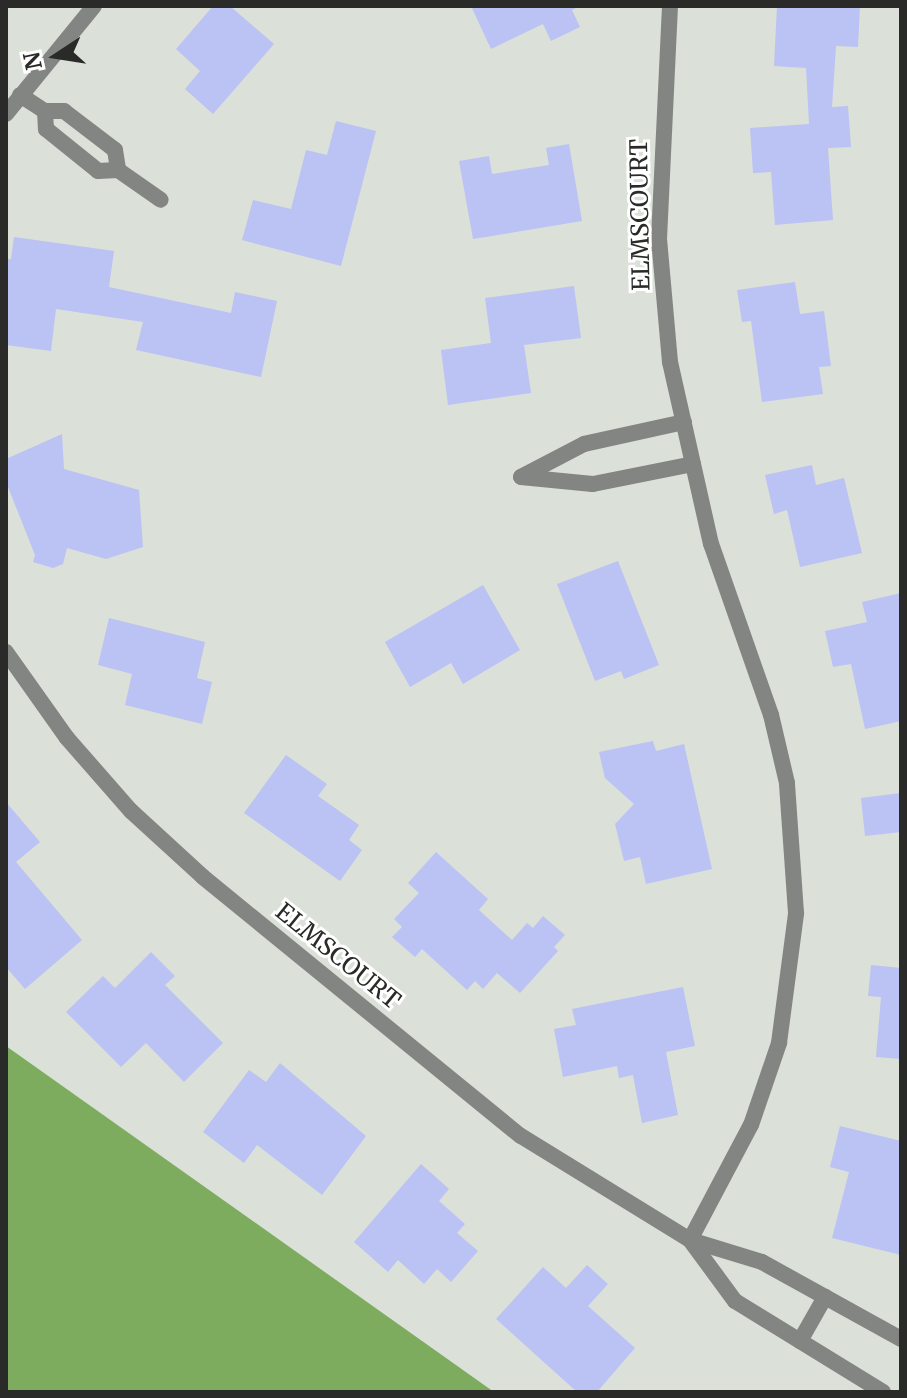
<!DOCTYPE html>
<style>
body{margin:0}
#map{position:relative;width:907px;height:1398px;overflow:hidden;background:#dbe0d9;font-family:Merriweather,serif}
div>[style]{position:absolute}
.forest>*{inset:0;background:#7dac5f}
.building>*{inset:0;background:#bbc2f4}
.street>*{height:16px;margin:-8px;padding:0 8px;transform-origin:8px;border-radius:8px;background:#838582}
span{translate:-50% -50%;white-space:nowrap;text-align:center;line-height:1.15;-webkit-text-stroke:6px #fff;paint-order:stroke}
.street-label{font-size:24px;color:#2a2b29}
.frame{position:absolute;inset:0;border:8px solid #2a2b29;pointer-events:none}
.north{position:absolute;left:16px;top:16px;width:80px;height:80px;-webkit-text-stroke:6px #fff;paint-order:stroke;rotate:258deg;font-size:22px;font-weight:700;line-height:32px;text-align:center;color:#2a2b29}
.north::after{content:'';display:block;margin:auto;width:28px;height:36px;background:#2a2b29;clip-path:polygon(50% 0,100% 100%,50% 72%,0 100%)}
</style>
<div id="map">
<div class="forest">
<i style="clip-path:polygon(6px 1046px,494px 1392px,6px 1392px)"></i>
</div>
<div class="building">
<i style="clip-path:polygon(213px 6px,230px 6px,274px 44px,213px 114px,185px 89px,200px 71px,176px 49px)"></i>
<i style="clip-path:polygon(471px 6px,580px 6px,572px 10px,580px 27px,551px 41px,543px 24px,491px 49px)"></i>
<i style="clip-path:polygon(777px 6px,860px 6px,858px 47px,836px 46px,832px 107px,848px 106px,851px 147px,828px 148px,833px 220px,775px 225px,771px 172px,753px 173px,750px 128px,809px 124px,806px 68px,774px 66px)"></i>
<i style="clip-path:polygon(336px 121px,376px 131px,341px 266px,242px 240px,253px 200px,291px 209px,306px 150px,327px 155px)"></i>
<i style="clip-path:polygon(569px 144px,582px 221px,473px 239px,459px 161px,489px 156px,492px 174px,549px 165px,546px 148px)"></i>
<i style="clip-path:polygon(14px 237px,114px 251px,109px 287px,231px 313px,235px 292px,277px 301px,261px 377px,136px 350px,143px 322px,56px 309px,51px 351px,6px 345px,6px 259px,11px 259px)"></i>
<i style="clip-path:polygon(795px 282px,800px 314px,824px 311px,831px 366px,819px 367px,823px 394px,762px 402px,751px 321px,742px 322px,737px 290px)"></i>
<i style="clip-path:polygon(574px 286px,581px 338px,524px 345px,531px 393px,448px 405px,441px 350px,491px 343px,485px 298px)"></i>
<i style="clip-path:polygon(62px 434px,64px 469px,139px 490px,143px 547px,106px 559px,67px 548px,63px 564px,53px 568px,33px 562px,35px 555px,6px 482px,6px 459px)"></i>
<i style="clip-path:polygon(812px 465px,816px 485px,844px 478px,862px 553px,800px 567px,787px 510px,774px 514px,765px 475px)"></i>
<i style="clip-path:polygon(618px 561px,659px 665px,624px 679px,621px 671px,595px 681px,557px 584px)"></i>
<i style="clip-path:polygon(483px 585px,520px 650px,463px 684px,451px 663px,410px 687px,385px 642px)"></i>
<i style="clip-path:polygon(901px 593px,901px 721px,865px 729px,851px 664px,833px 667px,825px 631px,867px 622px,862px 602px)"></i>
<i style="clip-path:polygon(109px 618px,205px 642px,197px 678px,212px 682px,202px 724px,125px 705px,132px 674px,98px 665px)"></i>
<i style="clip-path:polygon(653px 741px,656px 751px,684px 744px,712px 869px,646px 884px,640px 857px,624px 861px,615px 824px,634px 804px,605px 778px,599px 752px)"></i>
<i style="clip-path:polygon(286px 755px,327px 784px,318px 796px,359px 825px,349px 840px,362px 850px,340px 881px,244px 813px)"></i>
<i style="clip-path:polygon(901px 793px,901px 832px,865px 836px,861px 798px)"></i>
<i style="clip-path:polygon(6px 802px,40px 842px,16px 862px,82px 940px,25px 989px,6px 967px)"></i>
<i style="clip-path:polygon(436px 852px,488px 899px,479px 910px,512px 940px,527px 923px,533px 928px,543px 916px,565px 935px,554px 947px,558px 951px,520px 993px,497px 973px,483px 989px,475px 981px,467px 990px,422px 949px,415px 957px,392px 937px,402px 927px,394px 919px,419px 893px,408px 883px)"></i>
<i style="clip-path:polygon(151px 952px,175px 976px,165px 985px,223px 1043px,184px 1082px,146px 1043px,121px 1067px,66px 1012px,103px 976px,115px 988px)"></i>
<i style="clip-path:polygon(871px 965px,901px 968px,901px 1059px,876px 1057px,881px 997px,868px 996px)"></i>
<i style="clip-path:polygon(683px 987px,695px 1046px,666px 1052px,678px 1115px,642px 1123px,633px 1075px,619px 1078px,617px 1066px,563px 1077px,554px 1029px,576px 1025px,572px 1009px)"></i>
<i style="clip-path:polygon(280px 1063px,366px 1136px,322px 1195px,257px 1145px,244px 1163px,203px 1132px,249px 1070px,266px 1082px)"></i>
<i style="clip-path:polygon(840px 1126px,901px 1141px,901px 1255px,832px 1238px,849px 1172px,830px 1167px)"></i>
<i style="clip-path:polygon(421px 1164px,449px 1189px,439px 1201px,465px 1224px,457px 1233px,478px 1251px,451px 1282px,437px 1269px,424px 1284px,398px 1260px,388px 1272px,354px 1242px)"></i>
<i style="clip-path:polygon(587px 1265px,608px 1284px,588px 1306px,635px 1348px,597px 1392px,577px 1392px,496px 1319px,543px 1267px,566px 1288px)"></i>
</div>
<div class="street">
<i style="left:20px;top:95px;width:30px;rotate:33deg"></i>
<i style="left:45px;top:111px;width:19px"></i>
<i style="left:64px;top:111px;width:64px;rotate:37.4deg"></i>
<i style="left:115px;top:150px;width:20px;rotate:81deg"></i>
<i style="left:45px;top:111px;width:18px;rotate:87deg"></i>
<i style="left:46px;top:129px;width:67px;rotate:38.9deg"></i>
<i style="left:98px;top:171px;width:20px;rotate:-3deg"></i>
<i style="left:118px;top:170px;width:52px;rotate:34.9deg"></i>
<i style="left:6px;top:114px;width:139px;rotate:-50.8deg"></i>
<i style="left:684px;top:422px;width:102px;rotate:167.6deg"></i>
<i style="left:584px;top:444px;width:71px;rotate:152.4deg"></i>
<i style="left:521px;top:477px;width:72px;rotate:5.6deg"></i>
<i style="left:593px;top:484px;width:102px;rotate:-11.3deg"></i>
<i style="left:6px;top:652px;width:105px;rotate:54.7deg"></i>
<i style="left:67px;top:738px;width:97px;rotate:48.8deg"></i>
<i style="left:131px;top:811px;width:98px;rotate:42.5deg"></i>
<i style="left:203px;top:877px;width:410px;rotate:39.2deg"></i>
<i style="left:521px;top:1136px;width:198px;rotate:31.6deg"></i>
<i style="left:690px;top:1240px;width:130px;rotate:-62.1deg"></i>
<i style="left:751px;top:1125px;width:87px;rotate:-71.1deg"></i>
<i style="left:779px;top:1043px;width:131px;rotate:-82.5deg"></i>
<i style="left:796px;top:913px;width:130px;rotate:-94deg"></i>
<i style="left:787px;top:783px;width:70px;rotate:-103.2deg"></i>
<i style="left:771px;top:715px;width:181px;rotate:-109.3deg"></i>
<i style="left:711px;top:544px;width:187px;rotate:-102.7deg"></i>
<i style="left:670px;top:362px;width:123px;rotate:-95.1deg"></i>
<i style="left:659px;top:239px;width:233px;rotate:-87.3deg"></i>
<i style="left:690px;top:1240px;width:76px;rotate:53.6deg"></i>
<i style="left:735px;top:1301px;width:174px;rotate:31.6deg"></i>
<i style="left:690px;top:1240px;width:75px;rotate:17deg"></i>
<i style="left:762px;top:1262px;width:159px;rotate:29deg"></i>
<i style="left:800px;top:1341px;width:51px;rotate:-60.4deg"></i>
</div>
<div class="street-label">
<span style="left:640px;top:215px;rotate:-91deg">ELMSCOURT</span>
<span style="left:338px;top:956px;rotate:39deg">ELMSCOURT</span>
</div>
<div class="frame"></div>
<div class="north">N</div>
</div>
